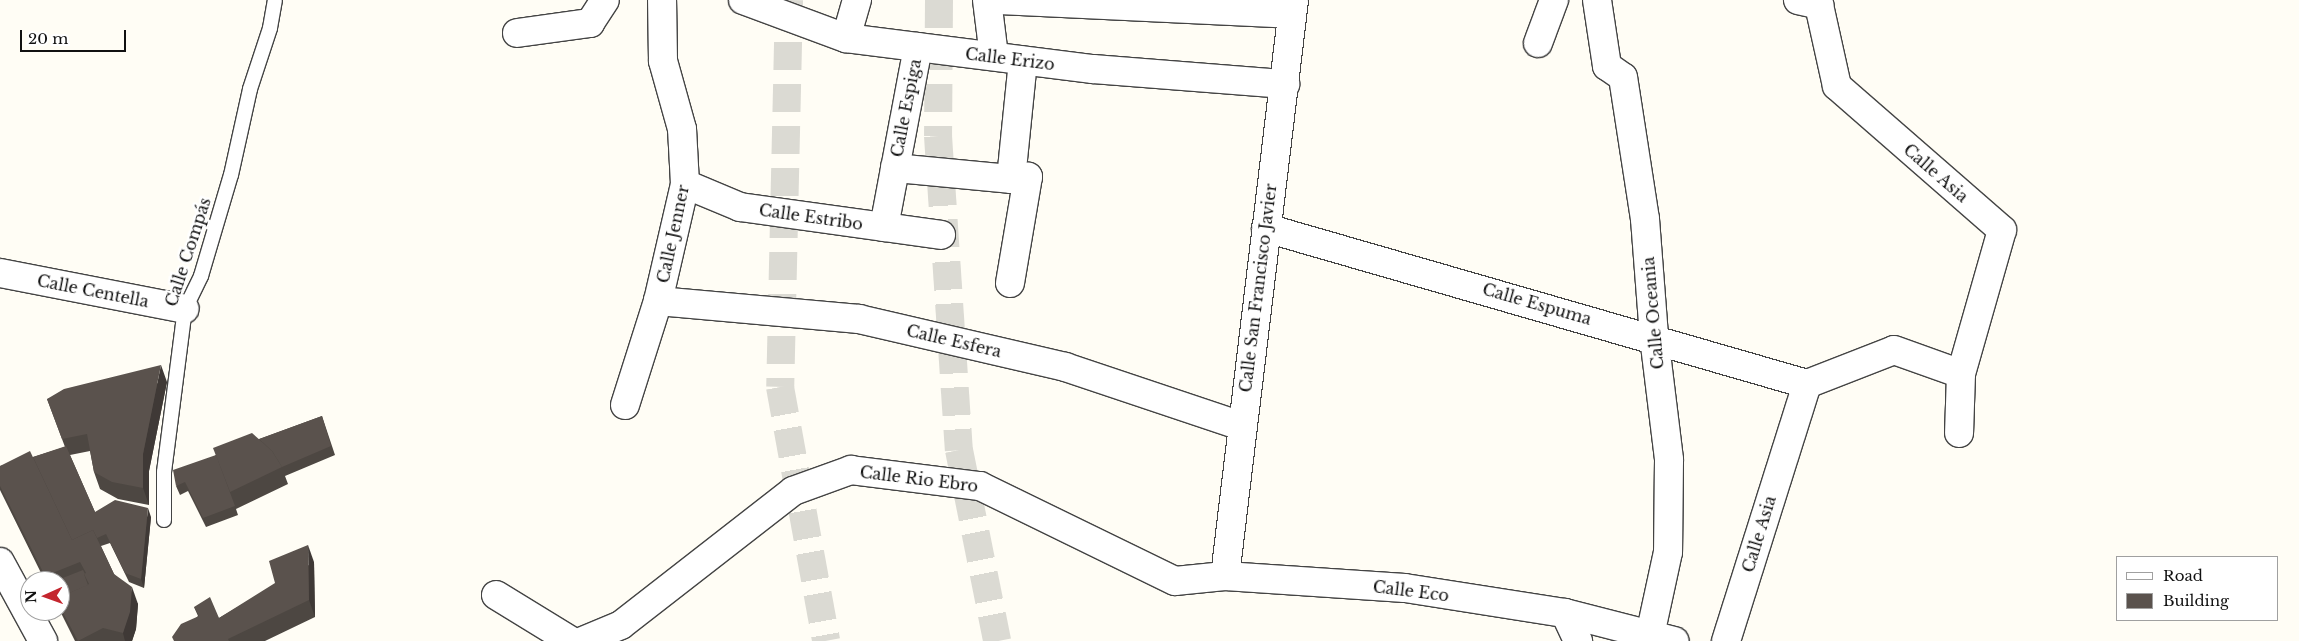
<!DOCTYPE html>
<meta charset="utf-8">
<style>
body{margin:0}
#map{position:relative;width:2299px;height:641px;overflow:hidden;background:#fffdf5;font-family:"Libre Baskerville",serif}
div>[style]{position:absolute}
.motorway-tunnel>*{height:28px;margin-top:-14px;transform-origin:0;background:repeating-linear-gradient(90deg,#dbdad3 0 28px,transparent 0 42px)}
.roads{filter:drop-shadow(1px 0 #444) drop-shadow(-1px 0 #444) drop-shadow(0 1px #444) drop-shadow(0 -1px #444)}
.service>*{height:14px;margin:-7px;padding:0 7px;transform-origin:7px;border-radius:7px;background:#fff}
.minor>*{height:28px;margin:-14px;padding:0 14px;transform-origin:14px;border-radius:14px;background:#fff}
.wall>*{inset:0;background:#4d4742}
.shaded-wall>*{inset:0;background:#3f3936}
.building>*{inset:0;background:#5a524d}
span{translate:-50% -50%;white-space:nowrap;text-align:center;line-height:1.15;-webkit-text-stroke:5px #fff;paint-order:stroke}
.street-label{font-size:16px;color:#111}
.legend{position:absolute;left:2116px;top:556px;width:162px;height:65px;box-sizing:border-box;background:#fff;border:1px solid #a0a0a0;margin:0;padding:6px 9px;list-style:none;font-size:15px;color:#111}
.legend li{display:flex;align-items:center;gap:10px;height:25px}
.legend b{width:25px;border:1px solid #a0a0a0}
.north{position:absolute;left:20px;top:571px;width:50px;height:50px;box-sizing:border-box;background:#fff;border:1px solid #a0a0a0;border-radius:50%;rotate:268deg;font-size:14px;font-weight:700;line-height:20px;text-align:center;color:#111}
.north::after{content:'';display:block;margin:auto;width:18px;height:22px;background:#c4262e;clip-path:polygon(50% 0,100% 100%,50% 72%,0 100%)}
.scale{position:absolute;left:20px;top:30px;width:106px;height:22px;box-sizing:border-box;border:2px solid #111;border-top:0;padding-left:6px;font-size:15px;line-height:18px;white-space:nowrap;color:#111;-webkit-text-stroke:4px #fff;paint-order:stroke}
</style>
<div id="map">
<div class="motorway-tunnel">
<i style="left:789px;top:0;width:387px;rotate:91.3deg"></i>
<i style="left:780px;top:387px;width:258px;rotate:79.7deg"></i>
<i style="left:939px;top:0;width:136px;rotate:90.4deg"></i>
<i style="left:938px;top:136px;width:315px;rotate:86.2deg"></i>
<i style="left:959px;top:450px;width:195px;rotate:78.7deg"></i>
</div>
<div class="roads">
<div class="service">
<i style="left:164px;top:520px;width:48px;rotate:-90deg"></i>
<i style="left:164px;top:472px;width:164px;rotate:-82.7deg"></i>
<i style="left:185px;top:309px;width:37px;rotate:-64deg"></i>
<i style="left:201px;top:276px;width:105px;rotate:-73.5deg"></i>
<i style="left:231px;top:175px;width:88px;rotate:-77.5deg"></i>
<i style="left:250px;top:89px;width:64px;rotate:-71.8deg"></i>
<i style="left:270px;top:28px;width:28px;rotate:-80deg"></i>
</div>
<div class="minor">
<i style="left:743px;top:0;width:110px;rotate:20.3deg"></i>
<i style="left:846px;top:38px;width:249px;rotate:7.2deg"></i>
<i style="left:1093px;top:69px;width:193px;rotate:4.5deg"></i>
<i style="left:987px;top:0;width:56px;rotate:82.9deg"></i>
<i style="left:997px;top:0;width:295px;rotate:2.7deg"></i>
<i style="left:1597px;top:0;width:67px;rotate:81.4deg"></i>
<i style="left:1607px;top:66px;width:19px;rotate:35deg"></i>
<i style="left:1623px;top:77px;width:144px;rotate:81.2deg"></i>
<i style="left:1645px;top:219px;width:118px;rotate:85.6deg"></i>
<i style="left:1654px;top:337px;width:124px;rotate:83deg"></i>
<i style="left:1669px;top:460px;width:92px;rotate:90.6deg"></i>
<i style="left:1668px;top:552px;width:85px;rotate:102.2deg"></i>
<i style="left:1798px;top:0;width:22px;rotate:13deg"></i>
<i style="left:1819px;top:5px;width:83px;rotate:77.5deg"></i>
<i style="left:1837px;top:86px;width:219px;rotate:41.1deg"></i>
<i style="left:2002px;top:230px;width:150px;rotate:105.9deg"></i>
<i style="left:1961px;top:374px;width:59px;rotate:91.9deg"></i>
<i style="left:517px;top:33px;width:74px;rotate:-7.8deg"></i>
<i style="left:590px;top:23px;width:27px;rotate:-57deg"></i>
<i style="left:846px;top:38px;width:40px;rotate:-74deg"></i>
<i style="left:1538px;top:43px;width:46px;rotate:-69.6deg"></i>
<i style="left:895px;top:168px;width:117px;rotate:5.4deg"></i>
<i style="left:685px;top:184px;width:60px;rotate:22.7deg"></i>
<i style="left:740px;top:207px;width:203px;rotate:7.9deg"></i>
<i style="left:884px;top:227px;width:183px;rotate:-79.3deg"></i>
<i style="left:1266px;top:228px;width:563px;rotate:16.09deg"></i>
<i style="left:0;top:273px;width:188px;rotate:11deg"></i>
<i style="left:1010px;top:283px;width:108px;rotate:-80.4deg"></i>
<i style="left:1028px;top:177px;width:17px;rotate:173deg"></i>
<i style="left:1011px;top:179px;width:119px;rotate:-84.2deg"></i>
<i style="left:658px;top:301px;width:202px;rotate:5.1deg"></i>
<i style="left:859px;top:319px;width:212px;rotate:13.1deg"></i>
<i style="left:1065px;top:367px;width:186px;rotate:18.5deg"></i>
<i style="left:625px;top:405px;width:109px;rotate:-72.4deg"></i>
<i style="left:658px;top:301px;width:120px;rotate:-77deg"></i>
<i style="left:685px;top:184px;width:55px;rotate:-93.1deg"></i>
<i style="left:682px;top:129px;width:71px;rotate:-105.6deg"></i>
<i style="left:663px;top:61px;width:61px;rotate:-90.9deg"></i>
<i style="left:0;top:562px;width:90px;rotate:61.4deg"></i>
<i style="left:1225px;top:576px;width:580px;rotate:-83.17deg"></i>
<i style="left:496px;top:595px;width:88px;rotate:31.5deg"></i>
<i style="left:1565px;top:613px;width:113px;rotate:14.4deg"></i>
<i style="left:583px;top:641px;width:41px;rotate:-22.8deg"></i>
<i style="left:621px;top:625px;width:218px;rotate:-37.9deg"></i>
<i style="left:793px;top:491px;width:62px;rotate:-19.9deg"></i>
<i style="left:851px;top:470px;width:130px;rotate:7.1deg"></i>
<i style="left:980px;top:486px;width:217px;rotate:26deg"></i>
<i style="left:1175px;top:581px;width:50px;rotate:-5.7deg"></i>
<i style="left:1225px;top:576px;width:180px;rotate:3.8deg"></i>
<i style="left:1405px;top:588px;width:162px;rotate:8.9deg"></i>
<i style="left:1565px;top:613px;width:31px;rotate:65deg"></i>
<i style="left:1726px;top:641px;width:269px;rotate:-72.5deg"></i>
<i style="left:1807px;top:384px;width:93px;rotate:-21.3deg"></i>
<i style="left:1894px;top:350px;width:71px;rotate:19.7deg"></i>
</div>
</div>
<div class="wall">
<i style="clip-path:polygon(167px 382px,149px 471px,149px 505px,118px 499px,100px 489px,94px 472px,90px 451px,70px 455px,95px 512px,151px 517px,144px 588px,129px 582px,110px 543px,101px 546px,114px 574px,138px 604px,136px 629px,132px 641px,75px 641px,60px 611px,60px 581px,45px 581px,0 490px,0 466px,33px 457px,65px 447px,47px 399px)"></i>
<i style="clip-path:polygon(322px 416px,335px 455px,285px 476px,288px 484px,236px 509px,238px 515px,206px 527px,188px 491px,180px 495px,176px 486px,216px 455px)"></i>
<i style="clip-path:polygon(314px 562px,315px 617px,265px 641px,174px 641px,198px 616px,194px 607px,219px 618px)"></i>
</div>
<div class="shaded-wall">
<i style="clip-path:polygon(161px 365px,167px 382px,149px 471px,149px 505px,143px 488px,143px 454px)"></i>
<i style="clip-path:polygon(148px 508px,151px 517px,144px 588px,141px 579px)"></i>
<i style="clip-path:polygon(308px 545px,314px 562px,315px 617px,309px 600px)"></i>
<i style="clip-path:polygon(132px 587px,138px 604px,136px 629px,132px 641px,125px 641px,123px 633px)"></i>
</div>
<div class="building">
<i style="clip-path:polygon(161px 365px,143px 454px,143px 488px,112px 482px,94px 472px,87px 434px,62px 439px,47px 399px,64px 389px)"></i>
<i style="clip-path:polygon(322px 416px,331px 446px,282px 467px,272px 451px,259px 439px)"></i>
<i style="clip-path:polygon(252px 433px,272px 451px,282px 467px,230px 492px,213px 448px)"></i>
<i style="clip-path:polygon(66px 446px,95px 512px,115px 500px,148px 508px,141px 579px,125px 573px,106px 534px,97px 538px,93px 530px,72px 540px,33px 457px)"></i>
<i style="clip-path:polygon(30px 451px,72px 540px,93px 530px,114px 574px,132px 587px,130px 612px,123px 633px,103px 628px,78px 641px,60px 607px,60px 597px,89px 584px,84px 574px,86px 573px,80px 562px,45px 576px,0 486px,0 466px)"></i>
<i style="clip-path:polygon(216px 455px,235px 506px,203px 518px,185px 482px,176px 486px,173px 470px)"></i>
<i style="clip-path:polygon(308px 545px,309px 600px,228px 639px,229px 641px,174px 641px,172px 637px,181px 624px,199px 616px,194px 607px,210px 597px,219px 618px,275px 583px,269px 561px)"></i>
<i style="clip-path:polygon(83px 570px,85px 574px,84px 574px,88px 585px,60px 597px,60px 581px,55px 581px)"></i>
</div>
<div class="street-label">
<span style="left:1010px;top:59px;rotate:7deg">Calle Erizo</span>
<span style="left:906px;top:108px;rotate:-79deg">Calle Espiga</span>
<span style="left:1936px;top:173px;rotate:41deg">Calle Asia</span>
<span style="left:811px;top:217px;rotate:8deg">Calle Estribo</span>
<span style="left:673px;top:234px;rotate:-78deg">Calle Jenner</span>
<span style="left:188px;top:252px;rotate:-72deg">Calle Compás</span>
<span style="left:1258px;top:288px;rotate:-83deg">Calle San Francisco Javier</span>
<span style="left:93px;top:291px;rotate:11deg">Calle Centella</span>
<span style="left:1537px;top:304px;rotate:16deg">Calle Espuma</span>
<span style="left:1653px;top:313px;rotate:-95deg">Calle Oceania</span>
<span style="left:954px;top:341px;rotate:13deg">Calle Esfera</span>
<span style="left:919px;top:479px;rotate:7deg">Calle Rio Ebro</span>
<span style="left:1759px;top:534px;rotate:-73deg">Calle Asia</span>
<span style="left:1411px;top:591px;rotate:7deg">Calle Eco</span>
</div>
<ul class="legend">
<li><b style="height:6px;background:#fff"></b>Road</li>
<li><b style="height:14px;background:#5a524d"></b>Building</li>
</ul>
<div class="north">N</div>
<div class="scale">20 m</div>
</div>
